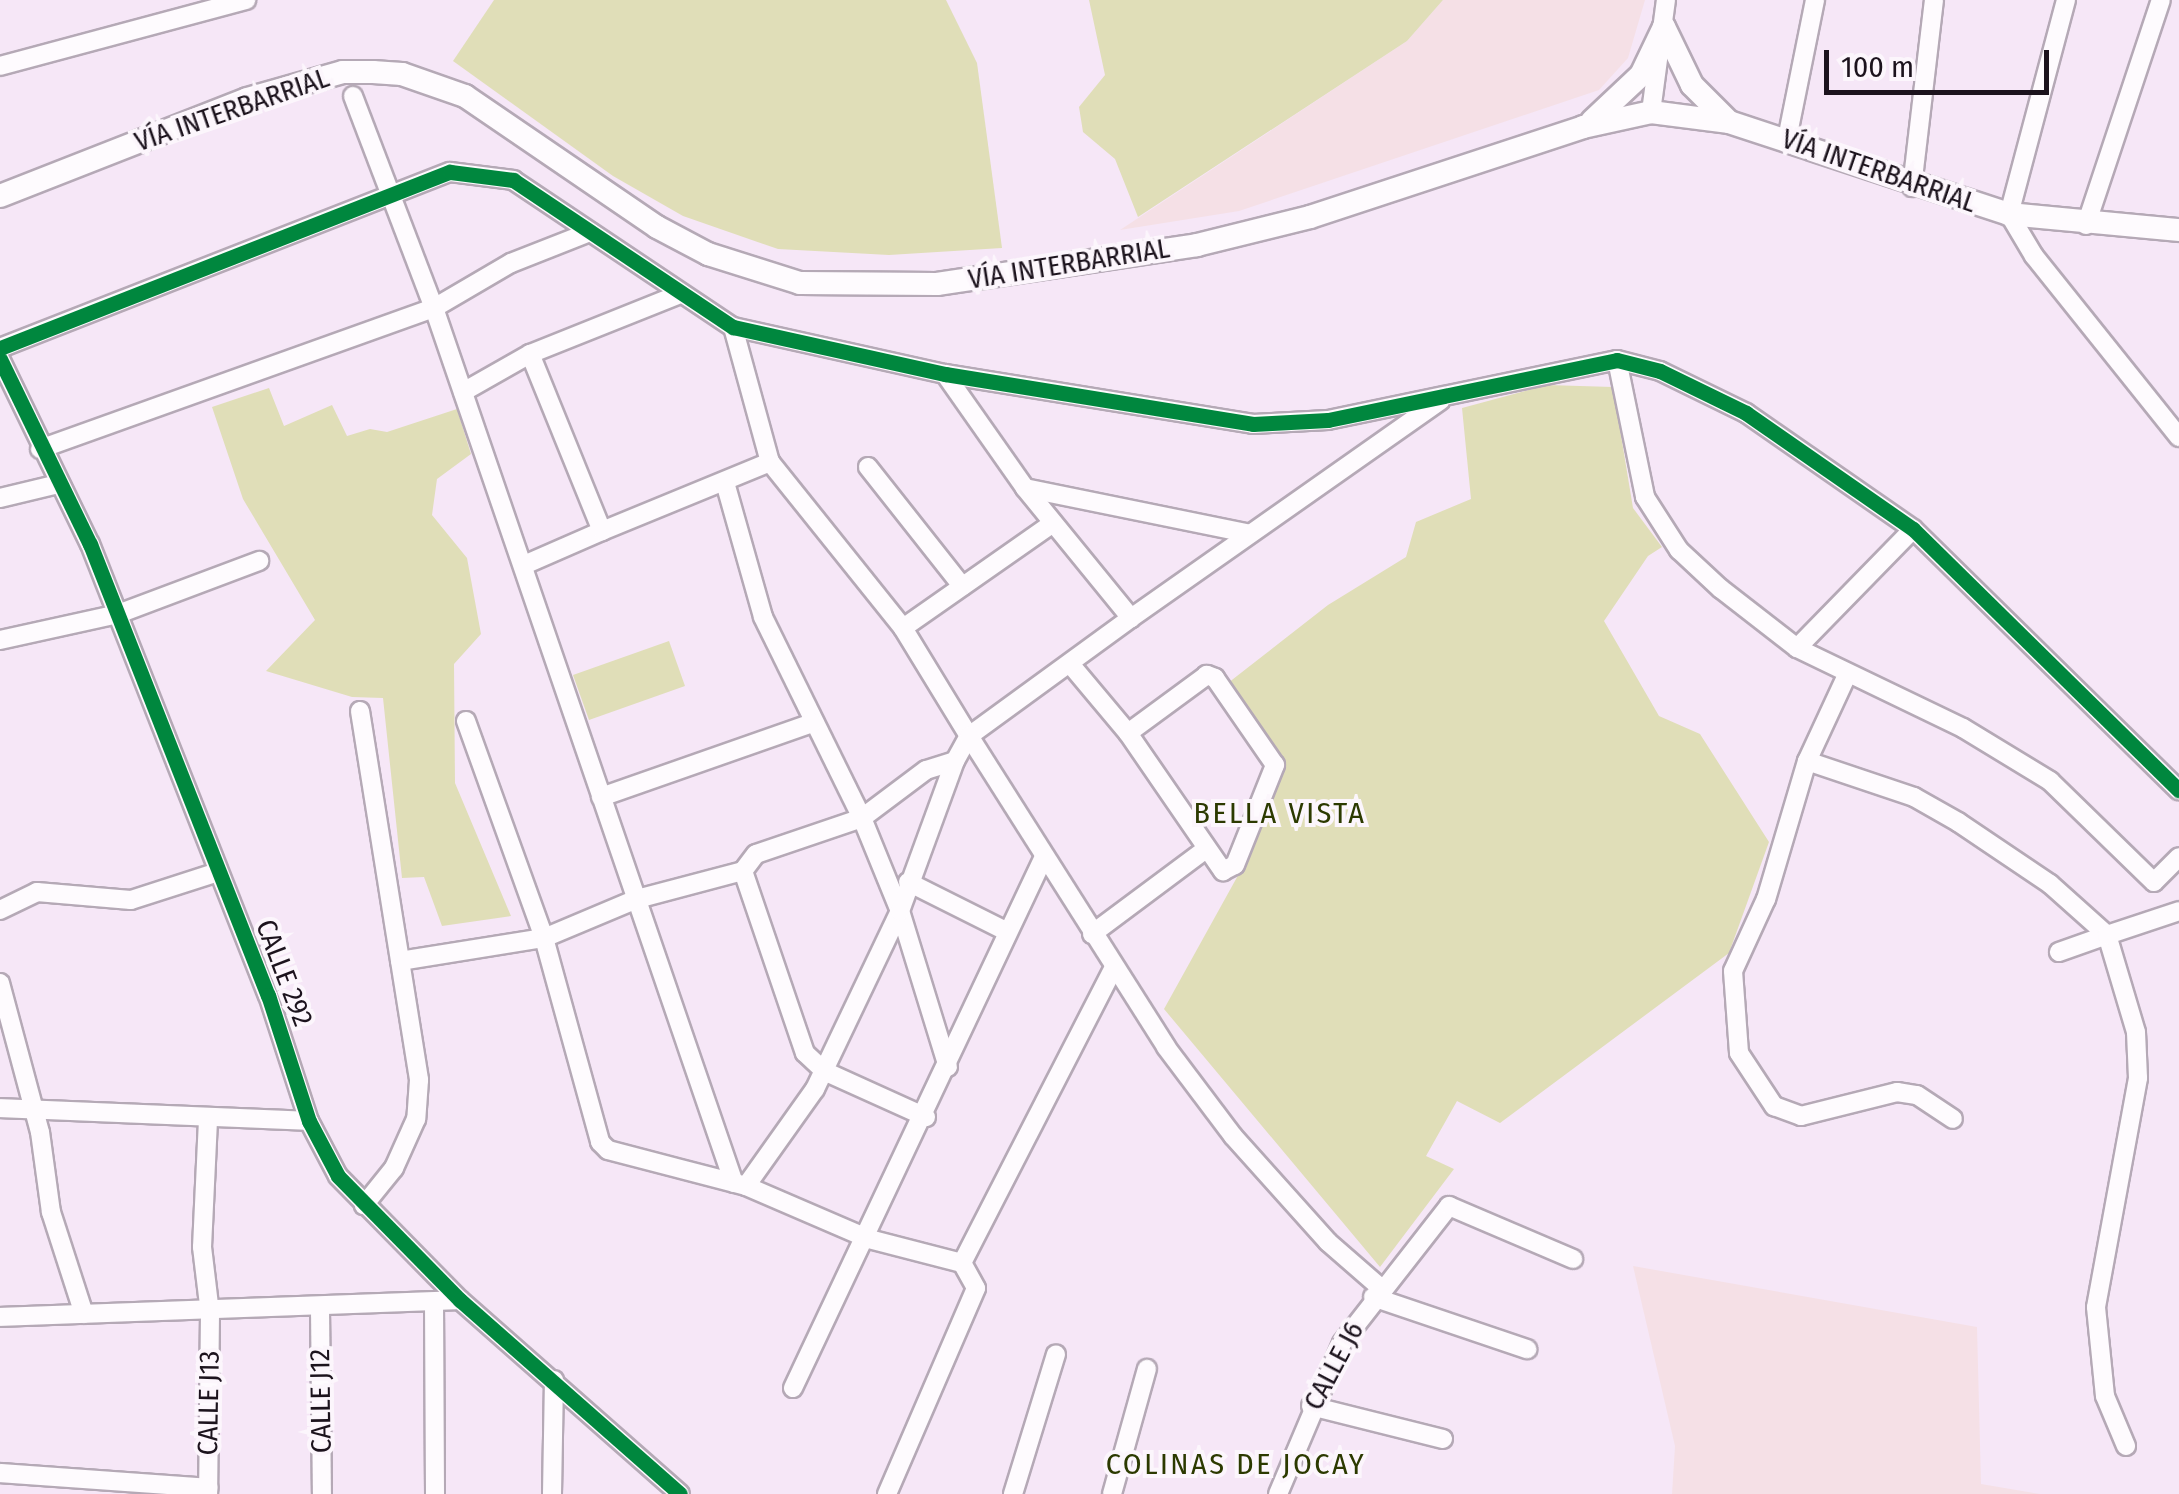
<!DOCTYPE html>
<meta charset="utf-8">
<style>
body{margin:0}
#map{position:relative;width:2179px;height:1494px;overflow:hidden;background:#f6e7f7;font-family:"Fira Sans Condensed",sans-serif}
div>[style]{position:absolute}
.industrial>*{inset:0;background:#f5e0e6}
.green>*{inset:0;background:#e0deb8}
.roads{filter:drop-shadow(2px 0 #b5a9b6) drop-shadow(-2px 0 #b5a9b6) drop-shadow(0 2px #b5a9b6) drop-shadow(0 -2px #b5a9b6)}
.minor>*{height:18px;margin:-9px;padding:0 9px;transform-origin:9px;border-radius:9px;background:#fefbfe}
.major>*{height:22px;margin:-11px;padding:0 11px;transform-origin:11px;border-radius:11px;background:#fefbfe}
.cycleway>*{height:15px;margin:-7.5px;padding:0 7.5px;transform-origin:7.5px;border-radius:7.5px;background:#00873e}
span{translate:-50% -50%;white-space:nowrap;text-align:center;line-height:1.15;-webkit-text-stroke:8px #fcf6fc;paint-order:stroke}
.street-label{font-size:28px;color:#1c131d}
.neighbourhood-label{font-size:30px;color:#2c3a00;letter-spacing:2.5px}
.scale{position:absolute;left:1824px;top:50px;width:225px;height:45px;box-sizing:border-box;border:5px solid #1c131d;border-top:0;padding-left:12px;font-size:30px;line-height:35px;white-space:nowrap;color:#1c131d;-webkit-text-stroke:8px #fcf6fc;paint-order:stroke}
</style>
<div id="map">
<div class="industrial">
<i style="clip-path:polygon(1443px 0,1645px 0,1628px 58px,1599px 90px,1239px 211px,1120px 230px,1407px 41px)"></i>
<i style="clip-path:polygon(1633px 1266px,1977px 1327px,1981px 1484px,2040px 1494px,1672px 1494px,1675px 1446px)"></i>
</div>
<div class="green">
<i style="clip-path:polygon(494px 0,946px 0,977px 63px,1002px 248px,889px 255px,778px 249px,683px 216px,613px 176px,453px 61px)"></i>
<i style="clip-path:polygon(1089px 0,1443px 0,1407px 41px,1138px 217px,1115px 159px,1083px 132px,1079px 107px,1105px 75px)"></i>
<i style="clip-path:polygon(1547px 385px,1613px 387px,1633px 508px,1662px 547px,1648px 556px,1604px 621px,1659px 716px,1700px 734px,1769px 842px,1729px 953px,1500px 1123px,1457px 1101px,1426px 1156px,1454px 1169px,1380px 1267px,1164px 1009px,1241px 870px,1286px 766px,1228px 683px,1328px 605px,1406px 557px,1416px 522px,1471px 499px,1462px 408px)"></i>
<i style="clip-path:polygon(269px 388px,284px 426px,332px 405px,347px 436px,370px 429px,387px 432px,457px 409px,471px 454px,437px 479px,432px 515px,467px 558px,481px 634px,454px 664px,455px 783px,511px 916px,442px 926px,424px 877px,402px 878px,383px 698px,352px 697px,266px 671px,315px 620px,243px 499px,212px 407px)"></i>
<i style="clip-path:polygon(669px 641px,685px 686px,589px 720px,573px 675px)"></i>
</div>
<div class="roads">
<div class="minor">
<i style="left:2066px;top:0;width:221px;rotate:104.9deg"></i>
<i style="left:2009px;top:214px;width:49px;rotate:59.2deg"></i>
<i style="left:2034px;top:256px;width:232px;rotate:51.3deg"></i>
<i style="left:0;top:66px;width:255px;rotate:-15deg"></i>
<i style="left:353px;top:96px;width:227px;rotate:69.1deg"></i>
<i style="left:434px;top:308px;width:925px;rotate:71.08deg"></i>
<i style="left:1651px;top:112px;width:113px;rotate:-82.4deg"></i>
<i style="left:1787px;top:139px;width:142px;rotate:-78.6deg"></i>
<i style="left:1912px;top:187px;width:188px;rotate:-83.3deg"></i>
<i style="left:2086px;top:225px;width:237px;rotate:-71.6deg"></i>
<i style="left:733px;top:327px;width:140px;rotate:74.7deg"></i>
<i style="left:770px;top:462px;width:213px;rotate:51.3deg"></i>
<i style="left:903px;top:628px;width:127px;rotate:58.6deg"></i>
<i style="left:969px;top:736px;width:200px;rotate:-36.1deg"></i>
<i style="left:0;top:348px;width:483px;rotate:-21.4deg"></i>
<i style="left:450px;top:172px;width:64px;rotate:7.2deg"></i>
<i style="left:513px;top:180px;width:265px;rotate:33.8deg"></i>
<i style="left:733px;top:327px;width:217px;rotate:12.5deg"></i>
<i style="left:945px;top:374px;width:312px;rotate:9.2deg"></i>
<i style="left:1253px;top:424px;width:75px;rotate:-3.1deg"></i>
<i style="left:1328px;top:420px;width:295px;rotate:-11.7deg"></i>
<i style="left:1617px;top:360px;width:44px;rotate:14.3deg"></i>
<i style="left:1660px;top:371px;width:96px;rotate:26deg"></i>
<i style="left:1746px;top:413px;width:203px;rotate:34.8deg"></i>
<i style="left:1913px;top:529px;width:373px;rotate:44.5deg"></i>
<i style="left:0;top:359px;width:206px;rotate:64.1deg"></i>
<i style="left:90px;top:544px;width:485px;rotate:68.5deg"></i>
<i style="left:268px;top:995px;width:133px;rotate:72deg"></i>
<i style="left:309px;top:1121px;width:62px;rotate:62.2deg"></i>
<i style="left:338px;top:1176px;width:174px;rotate:45.5deg"></i>
<i style="left:460px;top:1300px;width:293px;rotate:41.4deg"></i>
<i style="left:1617px;top:360px;width:140px;rotate:78.4deg"></i>
<i style="left:1645px;top:497px;width:63px;rotate:57.3deg"></i>
<i style="left:1679px;top:550px;width:57px;rotate:42.9deg"></i>
<i style="left:1721px;top:589px;width:96px;rotate:37.8deg"></i>
<i style="left:1797px;top:648px;width:184px;rotate:25.7deg"></i>
<i style="left:1963px;top:728px;width:102px;rotate:31.3deg"></i>
<i style="left:2050px;top:781px;width:145px;rotate:44.2deg"></i>
<i style="left:2154px;top:882px;width:35px;rotate:-45deg"></i>
<i style="left:945px;top:374px;width:139px;rotate:54.9deg"></i>
<i style="left:1025px;top:488px;width:168px;rotate:50.8deg"></i>
<i style="left:1131px;top:618px;width:378px;rotate:-35.1deg"></i>
<i style="left:463px;top:392px;width:77px;rotate:-29.6deg"></i>
<i style="left:530px;top:354px;width:162px;rotate:-21.8deg"></i>
<i style="left:40px;top:449px;width:418px;rotate:-19.7deg"></i>
<i style="left:434px;top:308px;width:89px;rotate:-30.3deg"></i>
<i style="left:511px;top:263px;width:85px;rotate:-21.4deg"></i>
<i style="left:868px;top:467px;width:152px;rotate:51.7deg"></i>
<i style="left:726px;top:486px;width:136px;rotate:74.2deg"></i>
<i style="left:763px;top:617px;width:224px;rotate:63.8deg"></i>
<i style="left:862px;top:818px;width:100px;rotate:67.8deg"></i>
<i style="left:900px;top:911px;width:163px;rotate:72.9deg"></i>
<i style="left:1025px;top:488px;width:227px;rotate:11.5deg"></i>
<i style="left:0;top:498px;width:60px;rotate:-13.6deg"></i>
<i style="left:602px;top:531px;width:182px;rotate:-22.3deg"></i>
<i style="left:524px;top:565px;width:85px;rotate:-23.6deg"></i>
<i style="left:602px;top:531px;width:191px;rotate:-112.1deg"></i>
<i style="left:903px;top:628px;width:183px;rotate:-35deg"></i>
<i style="left:0;top:640px;width:121px;rotate:-12.4deg"></i>
<i style="left:118px;top:614px;width:151px;rotate:-20.6deg"></i>
<i style="left:1797px;top:648px;width:166px;rotate:-45.7deg"></i>
<i style="left:1071px;top:665px;width:89px;rotate:50deg"></i>
<i style="left:1128px;top:733px;width:168px;rotate:55.5deg"></i>
<i style="left:1223px;top:871px;width:13px;rotate:-27deg"></i>
<i style="left:1235px;top:865px;width:108px;rotate:-68.2deg"></i>
<i style="left:1275px;top:765px;width:106px;rotate:-124.6deg"></i>
<i style="left:1215px;top:678px;width:9px;rotate:-159deg"></i>
<i style="left:1207px;top:675px;width:98px;rotate:143.7deg"></i>
<i style="left:1847px;top:675px;width:95px;rotate:114.9deg"></i>
<i style="left:1807px;top:761px;width:113px;rotate:18.6deg"></i>
<i style="left:1914px;top:797px;width:51px;rotate:29.6deg"></i>
<i style="left:1958px;top:822px;width:111px;rotate:34deg"></i>
<i style="left:2050px;top:884px;width:76px;rotate:41.8deg"></i>
<i style="left:2107px;top:935px;width:51px;rotate:160.5deg"></i>
<i style="left:360px;top:711px;width:374px;rotate:80.9deg"></i>
<i style="left:419px;top:1080px;width:39px;rotate:94deg"></i>
<i style="left:416px;top:1119px;width:54px;rotate:114.2deg"></i>
<i style="left:394px;top:1168px;width:48px;rotate:129deg"></i>
<i style="left:466px;top:721px;width:231px;rotate:70.2deg"></i>
<i style="left:544px;top:938px;width:212px;rotate:74.6deg"></i>
<i style="left:600px;top:1142px;width:11px;rotate:45deg"></i>
<i style="left:608px;top:1150px;width:143px;rotate:14.6deg"></i>
<i style="left:746px;top:1186px;width:134px;rotate:23.3deg"></i>
<i style="left:869px;top:1239px;width:96px;rotate:14.5deg"></i>
<i style="left:1807px;top:761px;width:144px;rotate:106.5deg"></i>
<i style="left:1766px;top:899px;width:79px;rotate:114.6deg"></i>
<i style="left:1733px;top:971px;width:82px;rotate:85.8deg"></i>
<i style="left:1739px;top:1053px;width:64px;rotate:56.6deg"></i>
<i style="left:1774px;top:1106px;width:29px;rotate:20deg"></i>
<i style="left:1801px;top:1116px;width:99px;rotate:-14deg"></i>
<i style="left:1897px;top:1092px;width:20px;rotate:9deg"></i>
<i style="left:1917px;top:1095px;width:43px;rotate:33.7deg"></i>
<i style="left:601px;top:797px;width:224px;rotate:-19.3deg"></i>
<i style="left:743px;top:871px;width:192px;rotate:71.2deg"></i>
<i style="left:805px;top:1053px;width:26px;rotate:43deg"></i>
<i style="left:824px;top:1071px;width:112px;rotate:24.3deg"></i>
<i style="left:908px;top:882px;width:110px;rotate:26.6deg"></i>
<i style="left:0;top:910px;width:41px;rotate:-25.9deg"></i>
<i style="left:37px;top:892px;width:94px;rotate:4.9deg"></i>
<i style="left:131px;top:900px;width:91px;rotate:-17.8deg"></i>
<i style="left:1092px;top:934px;width:142px;rotate:-36.7deg"></i>
<i style="left:400px;top:961px;width:146px;rotate:-9.1deg"></i>
<i style="left:544px;top:938px;width:101px;rotate:-22.8deg"></i>
<i style="left:637px;top:899px;width:110px;rotate:-14.8deg"></i>
<i style="left:743px;top:871px;width:21px;rotate:-53deg"></i>
<i style="left:756px;top:854px;width:112px;rotate:-18.8deg"></i>
<i style="left:862px;top:818px;width:80px;rotate:-36.9deg"></i>
<i style="left:926px;top:770px;width:30px;rotate:-17deg"></i>
<i style="left:955px;top:761px;width:29px;rotate:-61deg"></i>
<i style="left:969px;top:736px;width:368px;rotate:57.6deg"></i>
<i style="left:1166px;top:1047px;width:111px;rotate:53deg"></i>
<i style="left:1233px;top:1136px;width:142px;rotate:48.1deg"></i>
<i style="left:1328px;top:1242px;width:70px;rotate:41deg"></i>
<i style="left:0;top:983px;width:154px;rotate:75deg"></i>
<i style="left:40px;top:1132px;width:81px;rotate:82.2deg"></i>
<i style="left:51px;top:1212px;width:107px;rotate:72.1deg"></i>
<i style="left:0;top:1108px;width:309px;rotate:2.4deg"></i>
<i style="left:208px;top:1120px;width:127px;rotate:92.7deg"></i>
<i style="left:202px;top:1247px;width:66px;rotate:83.1deg"></i>
<i style="left:210px;top:1313px;width:181px;rotate:90.6deg"></i>
<i style="left:746px;top:1186px;width:119px;rotate:-54.6deg"></i>
<i style="left:815px;top:1089px;width:197px;rotate:-64.5deg"></i>
<i style="left:900px;top:911px;width:160px;rotate:-69.9deg"></i>
<i style="left:1373px;top:1297px;width:163px;rotate:18.7deg"></i>
<i style="left:434px;top:1302px;width:192px;rotate:89.7deg"></i>
<i style="left:320px;top:1309px;width:185px;rotate:89.4deg"></i>
<i style="left:0;top:1317px;width:460px;rotate:-2.1deg"></i>
<i style="left:793px;top:1388px;width:585px;rotate:-64.71deg"></i>
<i style="left:1311px;top:1406px;width:136px;rotate:14deg"></i>
<i style="left:2126px;top:1446px;width:54px;rotate:-112.8deg"></i>
<i style="left:2105px;top:1396px;width:89px;rotate:-95.8deg"></i>
<i style="left:2096px;top:1307px;width:233px;rotate:-79.6deg"></i>
<i style="left:2138px;top:1078px;width:46px;rotate:-92.5deg"></i>
<i style="left:2136px;top:1032px;width:101px;rotate:-106.6deg"></i>
<i style="left:2107px;top:935px;width:76px;rotate:-18.4deg"></i>
<i style="left:0;top:1473px;width:209px;rotate:4.1deg"></i>
<i style="left:552px;top:1494px;width:114px;rotate:-89deg"></i>
<i style="left:887px;top:1494px;width:224px;rotate:-66.6deg"></i>
<i style="left:976px;top:1288px;width:29px;rotate:-119deg"></i>
<i style="left:962px;top:1263px;width:331px;rotate:-62.8deg"></i>
<i style="left:1013px;top:1494px;width:146px;rotate:-72.9deg"></i>
<i style="left:1112px;top:1494px;width:130px;rotate:-74.4deg"></i>
<i style="left:1278px;top:1494px;width:164px;rotate:-67deg"></i>
<i style="left:1342px;top:1343px;width:174px;rotate:-52deg"></i>
<i style="left:1449px;top:1206px;width:135px;rotate:23.1deg"></i>
</div>
<div class="major">
<i style="left:1664px;top:27px;width:64px;rotate:64.2deg"></i>
<i style="left:1692px;top:85px;width:51px;rotate:45deg"></i>
<i style="left:1592px;top:121px;width:67px;rotate:-43.2deg"></i>
<i style="left:1641px;top:75px;width:53px;rotate:-64.4deg"></i>
<i style="left:0;top:196px;width:265px;rotate:-21.4deg"></i>
<i style="left:247px;top:99px;width:100px;rotate:-15.7deg"></i>
<i style="left:343px;top:72px;width:30px"></i>
<i style="left:373px;top:72px;width:29px;rotate:4deg"></i>
<i style="left:402px;top:74px;width:67px;rotate:19.2deg"></i>
<i style="left:465px;top:96px;width:232px;rotate:34.3deg"></i>
<i style="left:657px;top:227px;width:58px;rotate:27.9deg"></i>
<i style="left:708px;top:254px;width:96px;rotate:17.5deg"></i>
<i style="left:800px;top:283px;width:137px;rotate:0.4deg"></i>
<i style="left:937px;top:284px;width:263px;rotate:-8.5deg"></i>
<i style="left:1197px;top:245px;width:116px;rotate:-13.9deg"></i>
<i style="left:1310px;top:217px;width:287px;rotate:-18.2deg"></i>
<i style="left:1583px;top:127px;width:70px;rotate:-12.4deg"></i>
<i style="left:1651px;top:112px;width:79px;rotate:7.3deg"></i>
<i style="left:1729px;top:122px;width:295px;rotate:18.2deg"></i>
<i style="left:2009px;top:214px;width:171px;rotate:5.4deg"></i>
</div>
</div>
<div class="cycleway">
<i style="left:0;top:348px;width:483px;rotate:-21.4deg"></i>
<i style="left:450px;top:172px;width:64px;rotate:7.2deg"></i>
<i style="left:513px;top:180px;width:265px;rotate:33.8deg"></i>
<i style="left:733px;top:327px;width:217px;rotate:12.5deg"></i>
<i style="left:945px;top:374px;width:312px;rotate:9.2deg"></i>
<i style="left:1253px;top:424px;width:75px;rotate:-3.1deg"></i>
<i style="left:1328px;top:420px;width:295px;rotate:-11.7deg"></i>
<i style="left:1617px;top:360px;width:44px;rotate:14.3deg"></i>
<i style="left:1660px;top:371px;width:96px;rotate:26deg"></i>
<i style="left:1746px;top:413px;width:203px;rotate:34.8deg"></i>
<i style="left:1913px;top:529px;width:373px;rotate:44.5deg"></i>
<i style="left:0;top:359px;width:206px;rotate:64.1deg"></i>
<i style="left:90px;top:544px;width:485px;rotate:68.5deg"></i>
<i style="left:268px;top:995px;width:133px;rotate:72deg"></i>
<i style="left:309px;top:1121px;width:62px;rotate:62.2deg"></i>
<i style="left:338px;top:1176px;width:174px;rotate:45.5deg"></i>
<i style="left:460px;top:1300px;width:293px;rotate:41.4deg"></i>
</div>
<div class="street-label">
<span style="left:232px;top:110px;rotate:-19deg">VÍA INTERBARRIAL</span>
<span style="left:1879px;top:171px;rotate:19deg">VÍA INTERBARRIAL</span>
<span style="left:1069px;top:264px;rotate:-9deg">VÍA INTERBARRIAL</span>
<span style="left:284px;top:973px;rotate:69deg">CALLE 292</span>
<span style="left:1334px;top:1366px;rotate:-62deg">CALLE J6</span>
<span style="left:321px;top:1401px;rotate:-91deg">CALLE J12</span>
<span style="left:209px;top:1403px;rotate:-89deg">CALLE J13</span>
</div>
<div class="neighbourhood-label">
<span style="left:1280px;top:813px">BELLA VISTA</span>
<span style="left:1236px;top:1464px">COLINAS DE JOCAY</span>
</div>
<div class="scale">100 m</div>
</div>
